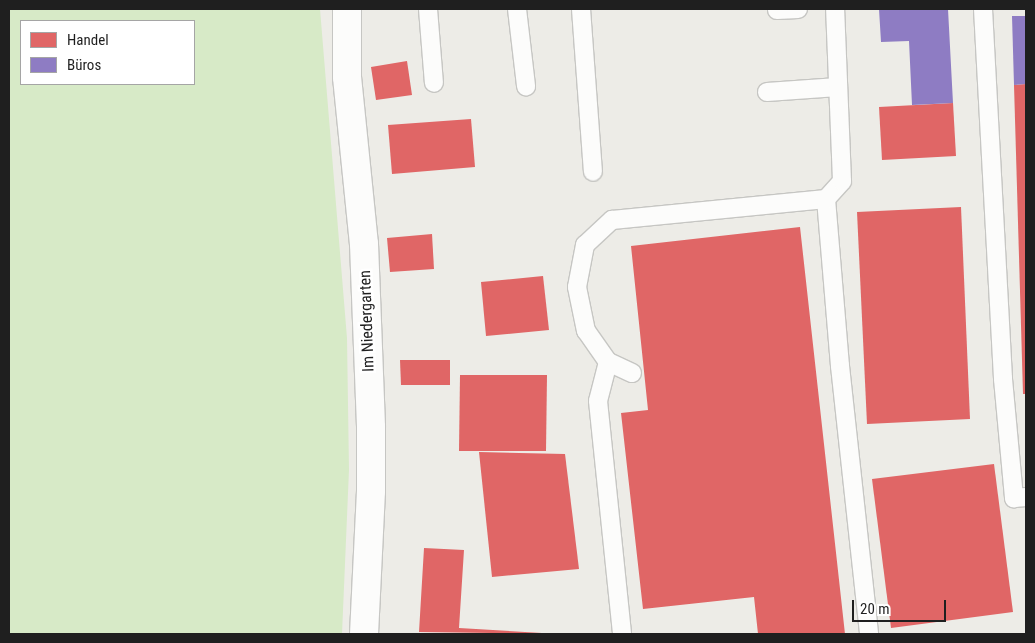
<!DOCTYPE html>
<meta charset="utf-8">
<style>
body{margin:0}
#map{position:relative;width:1035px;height:643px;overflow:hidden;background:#edece7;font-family:"Roboto Condensed",sans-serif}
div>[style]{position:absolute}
.grass>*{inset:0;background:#d7eac7}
.shops>*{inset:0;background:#e06666}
.offices>*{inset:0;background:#8e7cc3}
.roads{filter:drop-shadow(1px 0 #c6c6c3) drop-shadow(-1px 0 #c6c6c3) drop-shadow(0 1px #c6c6c3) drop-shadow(0 -1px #c6c6c3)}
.service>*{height:18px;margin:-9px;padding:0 9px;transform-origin:9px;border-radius:9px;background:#fcfcfb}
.minor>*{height:28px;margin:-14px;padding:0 14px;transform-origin:14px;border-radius:14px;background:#fcfcfb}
span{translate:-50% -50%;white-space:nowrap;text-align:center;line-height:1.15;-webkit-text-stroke:5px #fff;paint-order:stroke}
.street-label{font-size:16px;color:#1f1f1f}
.frame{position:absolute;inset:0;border:10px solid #1f1f1f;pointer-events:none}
.legend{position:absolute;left:20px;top:20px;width:175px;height:65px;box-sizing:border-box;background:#fff;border:1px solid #a5a5a5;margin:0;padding:6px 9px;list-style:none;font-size:15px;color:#1f1f1f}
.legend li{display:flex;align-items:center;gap:10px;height:25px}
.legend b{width:25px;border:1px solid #a5a5a5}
.scale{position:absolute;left:852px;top:600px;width:94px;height:22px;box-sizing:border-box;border:2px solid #1f1f1f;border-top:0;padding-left:6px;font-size:15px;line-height:18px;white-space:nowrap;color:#1f1f1f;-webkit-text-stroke:4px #fff;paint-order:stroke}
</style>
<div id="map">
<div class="grass">
<i style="clip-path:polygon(evenodd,9px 9px,320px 9px,347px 338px,349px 470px,342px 634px,9px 634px,9px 9px,21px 21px,194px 21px,194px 84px,21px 84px,21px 21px)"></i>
</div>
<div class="shops">
<i style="clip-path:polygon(407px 61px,412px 95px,376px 100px,371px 67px)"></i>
<i style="clip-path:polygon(1026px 84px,1026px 394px,1023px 394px,1014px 85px)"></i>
<i style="clip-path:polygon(953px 103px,956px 156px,882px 160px,879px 107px)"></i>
<i style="clip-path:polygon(471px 119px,475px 167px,392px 174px,388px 125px)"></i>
<i style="clip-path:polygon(961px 207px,970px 419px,867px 424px,857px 212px)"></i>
<i style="clip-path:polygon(800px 227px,845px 634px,758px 634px,754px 597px,643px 609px,621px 413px,648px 410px,631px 246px)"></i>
<i style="clip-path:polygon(432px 234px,434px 269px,390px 272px,387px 238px)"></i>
<i style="clip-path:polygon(543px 276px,549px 330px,486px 336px,481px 282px)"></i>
<i style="clip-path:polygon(400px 360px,450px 360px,450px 385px,401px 385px)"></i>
<i style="clip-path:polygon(460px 375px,547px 375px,546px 451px,459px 451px)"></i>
<i style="clip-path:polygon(479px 452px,565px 454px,579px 569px,492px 577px)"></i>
<i style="clip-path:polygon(994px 464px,1013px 612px,891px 628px,872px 479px)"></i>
<i style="clip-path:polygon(424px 548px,464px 550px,459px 628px,559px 634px,419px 632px)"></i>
</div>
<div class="offices">
<i style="clip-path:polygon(879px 9px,948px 9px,953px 103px,912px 105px,909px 41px,881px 42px)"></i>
<i style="clip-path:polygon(1012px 16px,1026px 16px,1026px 84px,1014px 85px)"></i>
</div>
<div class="roads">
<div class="service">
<i style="left:428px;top:9px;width:74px;rotate:85.4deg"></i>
<i style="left:517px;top:9px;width:78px;rotate:83.3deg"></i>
<i style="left:581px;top:9px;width:163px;rotate:85.8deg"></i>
<i style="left:983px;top:9px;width:371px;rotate:86.9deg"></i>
<i style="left:1003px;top:379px;width:120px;rotate:84.7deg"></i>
<i style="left:1014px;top:498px;width:12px;rotate:-5deg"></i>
<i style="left:777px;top:10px;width:21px;rotate:-3deg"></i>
<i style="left:767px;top:92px;width:71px;rotate:-4deg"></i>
<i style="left:826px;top:199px;width:168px;rotate:85.2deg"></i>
<i style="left:840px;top:366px;width:270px;rotate:83.8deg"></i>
<i style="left:608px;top:362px;width:40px;rotate:104.4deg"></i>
<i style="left:598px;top:401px;width:234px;rotate:84.1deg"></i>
<i style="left:632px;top:373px;width:26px;rotate:-155deg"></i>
<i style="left:608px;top:362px;width:38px;rotate:-125deg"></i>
<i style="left:586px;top:331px;width:45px;rotate:-101.6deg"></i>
<i style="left:577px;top:287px;width:43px;rotate:-79.2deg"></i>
<i style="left:585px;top:245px;width:37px;rotate:-43deg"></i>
<i style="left:612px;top:220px;width:215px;rotate:-5.6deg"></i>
<i style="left:826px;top:199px;width:24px;rotate:-48deg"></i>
<i style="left:842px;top:181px;width:172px;rotate:-92.3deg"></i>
</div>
<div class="minor">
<i style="left:347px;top:9px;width:68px;rotate:90deg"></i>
<i style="left:347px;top:77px;width:168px;rotate:84.2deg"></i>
<i style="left:364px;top:244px;width:184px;rotate:87.8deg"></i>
<i style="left:371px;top:428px;width:63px;rotate:90deg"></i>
<i style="left:371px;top:491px;width:143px;rotate:92.8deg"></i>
</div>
</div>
<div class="street-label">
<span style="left:367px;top:321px;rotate:-92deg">Im Niedergarten</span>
</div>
<div class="frame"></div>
<ul class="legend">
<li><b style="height:14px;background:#e06666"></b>Handel</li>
<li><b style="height:14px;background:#8e7cc3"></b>Büros</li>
</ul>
<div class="scale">20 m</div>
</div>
